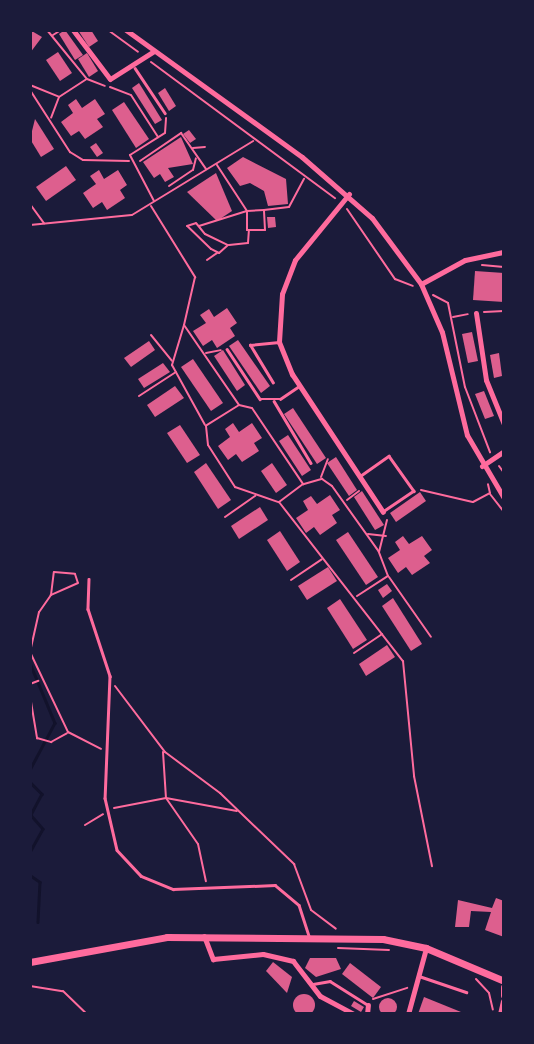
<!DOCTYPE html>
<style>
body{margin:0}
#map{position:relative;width:534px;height:1044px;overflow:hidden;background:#1b1b3a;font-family:Barlow,sans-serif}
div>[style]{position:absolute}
.stream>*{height:2.5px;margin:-1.25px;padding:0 1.25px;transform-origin:1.25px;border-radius:1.25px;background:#12122b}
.building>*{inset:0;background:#dd5f8e}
.round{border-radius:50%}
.path>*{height:2px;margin:-1px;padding:0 1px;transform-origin:1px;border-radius:1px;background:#ff6b9d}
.service>*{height:2.5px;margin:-1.25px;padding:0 1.25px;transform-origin:1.25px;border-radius:1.25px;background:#ff6b9d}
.minor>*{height:5px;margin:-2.5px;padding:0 2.5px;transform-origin:2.5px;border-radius:2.5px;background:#ff6b9d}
.tertiary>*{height:7px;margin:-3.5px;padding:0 3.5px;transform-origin:3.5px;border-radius:3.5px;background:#ff6b9d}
span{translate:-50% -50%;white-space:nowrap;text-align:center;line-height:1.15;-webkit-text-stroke:7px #1b1b3a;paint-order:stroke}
.frame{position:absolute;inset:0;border:32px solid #1b1b3a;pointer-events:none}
</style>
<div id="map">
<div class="stream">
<i style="left:30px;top:663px;width:65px;rotate:67.4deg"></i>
<i style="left:55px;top:723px;width:53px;rotate:118deg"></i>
<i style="left:30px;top:782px;width:17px;rotate:45deg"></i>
<i style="left:42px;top:794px;width:24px;rotate:118deg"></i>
<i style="left:31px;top:815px;width:18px;rotate:49deg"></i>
<i style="left:43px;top:829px;width:26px;rotate:119deg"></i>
<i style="left:30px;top:875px;width:12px;rotate:35deg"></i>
<i style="left:40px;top:882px;width:40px;rotate:92.9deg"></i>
</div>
<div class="building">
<i style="clip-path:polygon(30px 30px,42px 37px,30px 53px)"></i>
<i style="clip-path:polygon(65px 30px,83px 55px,75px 60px,59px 34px)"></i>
<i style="clip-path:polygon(78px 30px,91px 30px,98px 41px,89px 47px)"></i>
<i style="clip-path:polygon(58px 52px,72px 73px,60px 81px,46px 60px)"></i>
<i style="clip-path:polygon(87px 53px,98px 71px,89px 77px,78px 59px)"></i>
<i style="clip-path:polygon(139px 83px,162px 120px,155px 124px,132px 88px)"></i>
<i style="clip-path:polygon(165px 88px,176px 106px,169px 111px,158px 93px)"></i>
<i style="clip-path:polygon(76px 99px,82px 108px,95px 99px,105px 114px,97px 119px,103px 127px,85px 139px,79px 131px,71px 136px,61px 122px,73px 113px,68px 105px)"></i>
<i style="clip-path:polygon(124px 102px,149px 139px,136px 148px,112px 110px)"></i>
<i style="clip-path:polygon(35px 119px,54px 149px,41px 157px,30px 139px)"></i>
<i style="clip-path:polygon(189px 130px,196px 139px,190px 143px,183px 134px)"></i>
<i style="clip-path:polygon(181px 137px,193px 164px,168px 168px,174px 177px,165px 182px,160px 174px,154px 178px,143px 162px)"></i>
<i style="clip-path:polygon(96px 143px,103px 153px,97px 157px,90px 147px)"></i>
<i style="clip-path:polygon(243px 157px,286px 179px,288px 204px,268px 206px,264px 191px,250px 183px,240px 186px,227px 168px)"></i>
<i style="clip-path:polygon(66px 166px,76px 180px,46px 201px,36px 187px)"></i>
<i style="clip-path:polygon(99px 170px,104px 179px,118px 170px,127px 185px,120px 190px,125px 198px,107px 210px,102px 202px,93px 208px,83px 193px,96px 184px,90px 176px)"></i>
<i style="clip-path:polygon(216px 173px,232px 211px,217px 221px,187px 192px)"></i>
<i style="clip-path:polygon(267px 217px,275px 217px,276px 227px,268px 228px)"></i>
<i style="clip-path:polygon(475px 271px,504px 273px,504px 302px,473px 300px)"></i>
<i style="clip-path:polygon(227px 308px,237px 323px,230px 328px,235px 336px,217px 348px,212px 340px,203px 346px,193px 331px,206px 323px,200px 315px,209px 309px,214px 317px)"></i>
<i style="clip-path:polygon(472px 332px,478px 361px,468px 363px,462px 334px)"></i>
<i style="clip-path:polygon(238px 340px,270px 386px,261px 393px,229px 346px)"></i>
<i style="clip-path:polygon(149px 341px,155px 350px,131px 367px,124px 358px)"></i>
<i style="clip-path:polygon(223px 350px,245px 385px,237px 391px,214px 356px)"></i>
<i style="clip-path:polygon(499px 353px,502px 376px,494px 378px,490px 355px)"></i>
<i style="clip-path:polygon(193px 359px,223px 403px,211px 411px,181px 367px)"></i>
<i style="clip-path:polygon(163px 363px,170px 372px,144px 388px,138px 379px)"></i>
<i style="clip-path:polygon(175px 386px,184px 398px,155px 417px,147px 405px)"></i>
<i style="clip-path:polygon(484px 391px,494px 416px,485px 419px,475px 394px)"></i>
<i style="clip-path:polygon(293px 408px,326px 458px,317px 464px,284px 414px)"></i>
<i style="clip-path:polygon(233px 423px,239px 432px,252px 423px,262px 438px,254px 443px,259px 451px,242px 462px,236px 454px,228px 460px,218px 446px,230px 437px,225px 429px)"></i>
<i style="clip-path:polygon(180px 425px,200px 455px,187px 463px,167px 433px)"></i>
<i style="clip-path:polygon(288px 435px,311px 470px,302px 476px,279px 441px)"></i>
<i style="clip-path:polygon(336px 457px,357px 490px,349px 496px,327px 463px)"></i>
<i style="clip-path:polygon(206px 463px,231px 500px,218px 509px,194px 472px)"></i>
<i style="clip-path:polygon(272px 463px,287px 485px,276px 493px,261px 471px)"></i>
<i style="clip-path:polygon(362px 491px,384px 525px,375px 530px,354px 497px)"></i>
<i style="clip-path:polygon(420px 492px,426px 501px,396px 522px,390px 513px)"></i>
<i style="clip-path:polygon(330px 495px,340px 510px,332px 515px,337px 523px,320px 535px,314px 527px,306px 533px,296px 518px,308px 510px,303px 501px,311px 496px,317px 504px)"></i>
<i style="clip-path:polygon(260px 507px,268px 520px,239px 539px,231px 526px)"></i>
<i style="clip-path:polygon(280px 531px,300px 562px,287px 571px,267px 540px)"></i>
<i style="clip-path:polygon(348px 532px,378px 577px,366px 585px,336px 540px)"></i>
<i style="clip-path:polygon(403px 536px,409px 544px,422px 536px,432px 550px,424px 556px,430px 563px,412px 575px,406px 567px,398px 573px,388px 558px,400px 550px,395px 542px)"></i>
<i style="clip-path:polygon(328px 567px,337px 581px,307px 600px,298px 586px)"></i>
<i style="clip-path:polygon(387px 584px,392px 591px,383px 598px,378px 590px)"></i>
<i style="clip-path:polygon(393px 598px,422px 644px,411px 651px,382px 606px)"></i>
<i style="clip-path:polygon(340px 599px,367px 640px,353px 649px,327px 608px)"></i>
<i style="clip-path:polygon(387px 645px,395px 657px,366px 676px,359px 664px)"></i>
<i style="clip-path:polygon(496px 898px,504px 901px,504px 937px,485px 930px,491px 912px,471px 911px,469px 927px,455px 927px,458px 900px,492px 908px)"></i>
<i style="clip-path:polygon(310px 958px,336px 958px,341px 969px,316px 977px,305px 968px)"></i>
<i style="clip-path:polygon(273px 962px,292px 977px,287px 993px,266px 971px)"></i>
<i style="clip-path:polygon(350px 963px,381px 987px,373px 998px,342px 974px)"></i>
<i class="round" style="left:293px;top:994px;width:22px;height:22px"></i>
<i style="clip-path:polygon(424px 997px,461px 1012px,461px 1014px,418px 1014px)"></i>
<i class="round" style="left:379px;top:998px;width:18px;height:18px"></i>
<i style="clip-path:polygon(354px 1001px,364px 1007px,361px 1012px,351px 1006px)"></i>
</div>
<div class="path">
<i style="left:47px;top:30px;width:63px;rotate:50.8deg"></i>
<i style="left:108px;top:30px;width:37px;rotate:36deg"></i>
<i style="left:53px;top:35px;width:9px;rotate:-32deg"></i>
<i style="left:151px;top:62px;width:229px;rotate:36.5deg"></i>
<i style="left:30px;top:85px;width:31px;rotate:22deg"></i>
<i style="left:59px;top:97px;width:22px;rotate:111deg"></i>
<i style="left:110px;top:87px;width:22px;rotate:21deg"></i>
<i style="left:131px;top:95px;width:50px;rotate:57.3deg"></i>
<i style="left:30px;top:90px;width:74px;rotate:57.2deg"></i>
<i style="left:70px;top:152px;width:15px;rotate:32deg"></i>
<i style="left:83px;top:160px;width:46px;rotate:1.2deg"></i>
<i style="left:59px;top:97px;width:33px;rotate:-33deg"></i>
<i style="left:87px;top:79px;width:19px;rotate:21deg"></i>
<i style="left:193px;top:148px;width:12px;rotate:-5deg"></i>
<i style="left:140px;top:161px;width:50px;rotate:-34.3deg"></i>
<i style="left:181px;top:133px;width:44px;rotate:55.2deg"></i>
<i style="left:169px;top:186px;width:29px;rotate:-34deg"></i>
<i style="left:193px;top:170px;width:12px;rotate:-76deg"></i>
<i style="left:154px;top:201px;width:52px;rotate:-117.6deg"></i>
<i style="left:130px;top:155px;width:41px;rotate:-32.2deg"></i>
<i style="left:165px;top:133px;width:15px;rotate:-86deg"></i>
<i style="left:30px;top:204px;width:24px;rotate:54deg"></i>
<i style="left:151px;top:206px;width:84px;rotate:58.2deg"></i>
<i style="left:195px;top:277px;width:49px;rotate:102.9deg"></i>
<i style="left:184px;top:325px;width:97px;rotate:55.5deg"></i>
<i style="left:239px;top:405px;width:13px;rotate:13deg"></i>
<i style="left:252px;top:408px;width:92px;rotate:56.1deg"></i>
<i style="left:303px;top:484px;width:30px;rotate:143deg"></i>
<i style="left:279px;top:502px;width:202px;rotate:52.1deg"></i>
<i style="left:403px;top:661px;width:116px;rotate:84.5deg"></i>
<i style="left:414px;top:776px;width:92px;rotate:78.7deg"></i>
<i style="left:347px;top:209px;width:85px;rotate:55.6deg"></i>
<i style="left:395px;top:279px;width:19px;rotate:21deg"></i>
<i style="left:264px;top:210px;width:17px;rotate:177deg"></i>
<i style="left:247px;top:211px;width:19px;rotate:90deg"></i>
<i style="left:247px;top:230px;width:18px"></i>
<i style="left:265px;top:230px;width:20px;rotate:-93deg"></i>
<i style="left:264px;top:210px;width:25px;rotate:-7deg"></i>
<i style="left:289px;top:207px;width:32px;rotate:-62deg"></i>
<i style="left:196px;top:223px;width:14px;rotate:51deg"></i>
<i style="left:205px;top:234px;width:25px;rotate:26deg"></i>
<i style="left:228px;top:245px;width:12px;rotate:138deg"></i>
<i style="left:219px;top:253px;width:9px;rotate:-153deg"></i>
<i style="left:211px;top:249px;width:33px;rotate:-136deg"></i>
<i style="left:187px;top:226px;width:9px;rotate:-18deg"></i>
<i style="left:30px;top:225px;width:102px;rotate:-5.6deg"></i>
<i style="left:132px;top:215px;width:142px;rotate:-31.4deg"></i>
<i style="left:199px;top:226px;width:50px;rotate:-17.4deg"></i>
<i style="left:247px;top:211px;width:55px;rotate:-123.1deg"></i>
<i style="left:229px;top:245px;width:19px;rotate:-6deg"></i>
<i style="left:248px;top:243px;width:13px;rotate:-86deg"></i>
<i style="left:207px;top:260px;width:12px;rotate:-35deg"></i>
<i style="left:482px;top:265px;width:22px;rotate:5deg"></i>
<i style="left:433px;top:295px;width:17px;rotate:28deg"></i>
<i style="left:448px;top:303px;width:86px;rotate:78.6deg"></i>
<i style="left:465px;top:387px;width:70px;rotate:69deg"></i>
<i style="left:484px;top:312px;width:20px;rotate:-3deg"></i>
<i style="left:453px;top:317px;width:15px;rotate:-11deg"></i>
<i style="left:184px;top:325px;width:42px;rotate:106.7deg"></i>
<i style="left:172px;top:365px;width:68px;rotate:61.2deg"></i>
<i style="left:151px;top:335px;width:33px;rotate:51deg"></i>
<i style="left:206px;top:353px;width:15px;rotate:-11deg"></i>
<i style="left:139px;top:396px;width:44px;rotate:-33deg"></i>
<i style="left:239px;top:405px;width:39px;rotate:148deg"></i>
<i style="left:206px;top:426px;width:19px;rotate:84deg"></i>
<i style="left:208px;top:445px;width:50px;rotate:57.3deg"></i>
<i style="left:235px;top:487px;width:46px;rotate:19.2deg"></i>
<i style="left:499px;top:466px;width:9px;rotate:54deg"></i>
<i style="left:321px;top:477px;width:19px;rotate:-69deg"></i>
<i style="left:304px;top:484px;width:19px;rotate:-16deg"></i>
<i style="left:322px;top:479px;width:12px;rotate:35deg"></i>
<i style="left:332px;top:486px;width:81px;rotate:54.5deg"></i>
<i style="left:421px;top:490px;width:53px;rotate:13deg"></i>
<i style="left:473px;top:502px;width:19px;rotate:-28deg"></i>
<i style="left:490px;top:493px;width:9px;rotate:-103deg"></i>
<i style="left:490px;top:494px;width:23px;rotate:52deg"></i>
<i style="left:347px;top:500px;width:15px;rotate:-37deg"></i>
<i style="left:225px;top:517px;width:37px;rotate:-35deg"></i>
<i style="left:368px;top:534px;width:18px;rotate:6deg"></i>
<i style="left:389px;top:577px;width:73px;rotate:55deg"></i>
<i style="left:291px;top:580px;width:37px;rotate:-34deg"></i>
<i style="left:51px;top:595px;width:23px;rotate:-83deg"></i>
<i style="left:54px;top:572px;width:21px;rotate:5deg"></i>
<i style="left:75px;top:574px;width:9px;rotate:72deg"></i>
<i style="left:78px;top:583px;width:30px;rotate:156deg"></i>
<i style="left:51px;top:595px;width:21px;rotate:125deg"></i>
<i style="left:39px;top:612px;width:41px;rotate:102.7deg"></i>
<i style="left:30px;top:652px;width:89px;rotate:64.6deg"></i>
<i style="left:68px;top:732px;width:37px;rotate:27deg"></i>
<i style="left:357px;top:596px;width:37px;rotate:-33deg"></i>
<i style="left:388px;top:576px;width:26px;rotate:-111deg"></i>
<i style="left:379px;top:552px;width:33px;rotate:-76deg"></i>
<i style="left:354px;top:653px;width:34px;rotate:-34deg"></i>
<i style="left:30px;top:684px;width:9px;rotate:-21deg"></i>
<i style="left:115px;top:686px;width:83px;rotate:52.9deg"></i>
<i style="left:165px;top:752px;width:69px;rotate:36.7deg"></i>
<i style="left:220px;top:793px;width:103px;rotate:43.8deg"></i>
<i style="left:294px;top:864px;width:49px;rotate:69.7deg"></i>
<i style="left:311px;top:910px;width:31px;rotate:37deg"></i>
<i style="left:30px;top:696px;width:43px;rotate:80.5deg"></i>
<i style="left:37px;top:738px;width:15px;rotate:16deg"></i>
<i style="left:51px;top:742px;width:18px;rotate:-29deg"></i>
<i style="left:163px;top:752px;width:46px;rotate:86.3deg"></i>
<i style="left:166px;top:798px;width:56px;rotate:55.2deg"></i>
<i style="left:198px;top:844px;width:38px;rotate:78deg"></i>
<i style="left:114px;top:808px;width:53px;rotate:-10.9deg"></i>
<i style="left:166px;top:798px;width:72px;rotate:10.4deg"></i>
<i style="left:85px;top:825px;width:21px;rotate:-31deg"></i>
<i style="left:338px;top:948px;width:51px;rotate:2.2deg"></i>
<i style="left:476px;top:979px;width:19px;rotate:47deg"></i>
<i style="left:489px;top:993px;width:17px;rotate:77deg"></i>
<i style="left:30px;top:986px;width:33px;rotate:9deg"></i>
<i style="left:63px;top:991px;width:33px;rotate:44deg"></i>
<i style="left:373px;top:999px;width:36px;rotate:-18deg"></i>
</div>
<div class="service">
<i style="left:135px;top:68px;width:54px;rotate:56.3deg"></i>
<i style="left:227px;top:349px;width:60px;rotate:56.6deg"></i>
<i style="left:260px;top:399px;width:20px"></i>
<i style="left:280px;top:399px;width:23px;rotate:-34deg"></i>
<i style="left:273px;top:383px;width:44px;rotate:-121.2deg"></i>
<i style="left:250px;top:345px;width:29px;rotate:-6deg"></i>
<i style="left:274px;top:401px;width:72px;rotate:59.2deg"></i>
<i style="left:360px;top:476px;width:35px;rotate:-35deg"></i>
<i style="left:389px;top:456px;width:43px;rotate:54.5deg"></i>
<i style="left:414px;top:491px;width:37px;rotate:146deg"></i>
<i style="left:89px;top:579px;width:30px;rotate:92deg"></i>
<i style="left:88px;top:609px;width:71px;rotate:71.8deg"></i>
<i style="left:110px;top:676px;width:122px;rotate:92.3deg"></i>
<i style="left:105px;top:798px;width:53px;rotate:77deg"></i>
<i style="left:117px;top:850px;width:35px;rotate:47deg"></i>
<i style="left:141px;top:876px;width:35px;rotate:22deg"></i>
<i style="left:173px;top:889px;width:102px;rotate:-2.2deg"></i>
<i style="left:275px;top:885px;width:31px;rotate:40deg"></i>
<i style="left:299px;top:905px;width:35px;rotate:72deg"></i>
<i style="left:419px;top:976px;width:50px;rotate:18.8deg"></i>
<i style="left:313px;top:984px;width:17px;rotate:-10deg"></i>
<i style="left:330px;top:981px;width:45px;rotate:32.3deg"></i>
</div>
<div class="minor">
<i style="left:73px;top:30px;width:61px;rotate:52.9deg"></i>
<i style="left:110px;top:79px;width:52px;rotate:-32.5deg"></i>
<i style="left:126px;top:30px;width:217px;rotate:35.8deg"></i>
<i style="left:302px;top:157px;width:93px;rotate:41.1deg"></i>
<i style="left:372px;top:218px;width:82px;rotate:53.4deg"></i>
<i style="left:421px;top:284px;width:52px;rotate:66.4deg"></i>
<i style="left:442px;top:332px;width:106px;rotate:76.4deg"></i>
<i style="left:467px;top:435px;width:73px;rotate:59.6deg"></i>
<i style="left:349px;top:194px;width:85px;rotate:129.3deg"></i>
<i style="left:295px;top:260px;width:36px;rotate:111deg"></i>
<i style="left:282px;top:294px;width:48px;rotate:93.6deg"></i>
<i style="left:279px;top:342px;width:35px;rotate:68deg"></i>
<i style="left:292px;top:374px;width:165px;rotate:56.6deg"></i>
<i style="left:421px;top:284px;width:50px;rotate:-28.6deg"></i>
<i style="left:465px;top:260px;width:40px;rotate:-12deg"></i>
<i style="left:476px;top:313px;width:68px;rotate:81.5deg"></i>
<i style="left:486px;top:380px;width:48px;rotate:67.8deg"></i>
<i style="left:482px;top:466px;width:27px;rotate:-34deg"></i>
<i style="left:204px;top:936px;width:25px;rotate:69deg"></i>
<i style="left:213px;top:959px;width:50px;rotate:-5.7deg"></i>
<i style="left:263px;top:954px;width:31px;rotate:13deg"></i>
<i style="left:293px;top:961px;width:44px;rotate:52.4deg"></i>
<i style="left:320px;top:996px;width:38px;rotate:28deg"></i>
<i style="left:367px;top:1014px;width:9px;rotate:-84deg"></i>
<i style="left:408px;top:1014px;width:68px;rotate:-74.7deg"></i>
</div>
<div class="tertiary">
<i style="left:30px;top:962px;width:139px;rotate:-10.3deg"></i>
<i style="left:167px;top:937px;width:216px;rotate:0.5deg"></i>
<i style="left:383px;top:939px;width:44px;rotate:11.8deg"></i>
<i style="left:426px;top:948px;width:85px;rotate:22.9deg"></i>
<i style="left:504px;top:987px;width:8px;rotate:90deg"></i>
<i style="left:501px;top:1014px;width:13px;rotate:-77deg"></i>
</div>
<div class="frame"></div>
</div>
